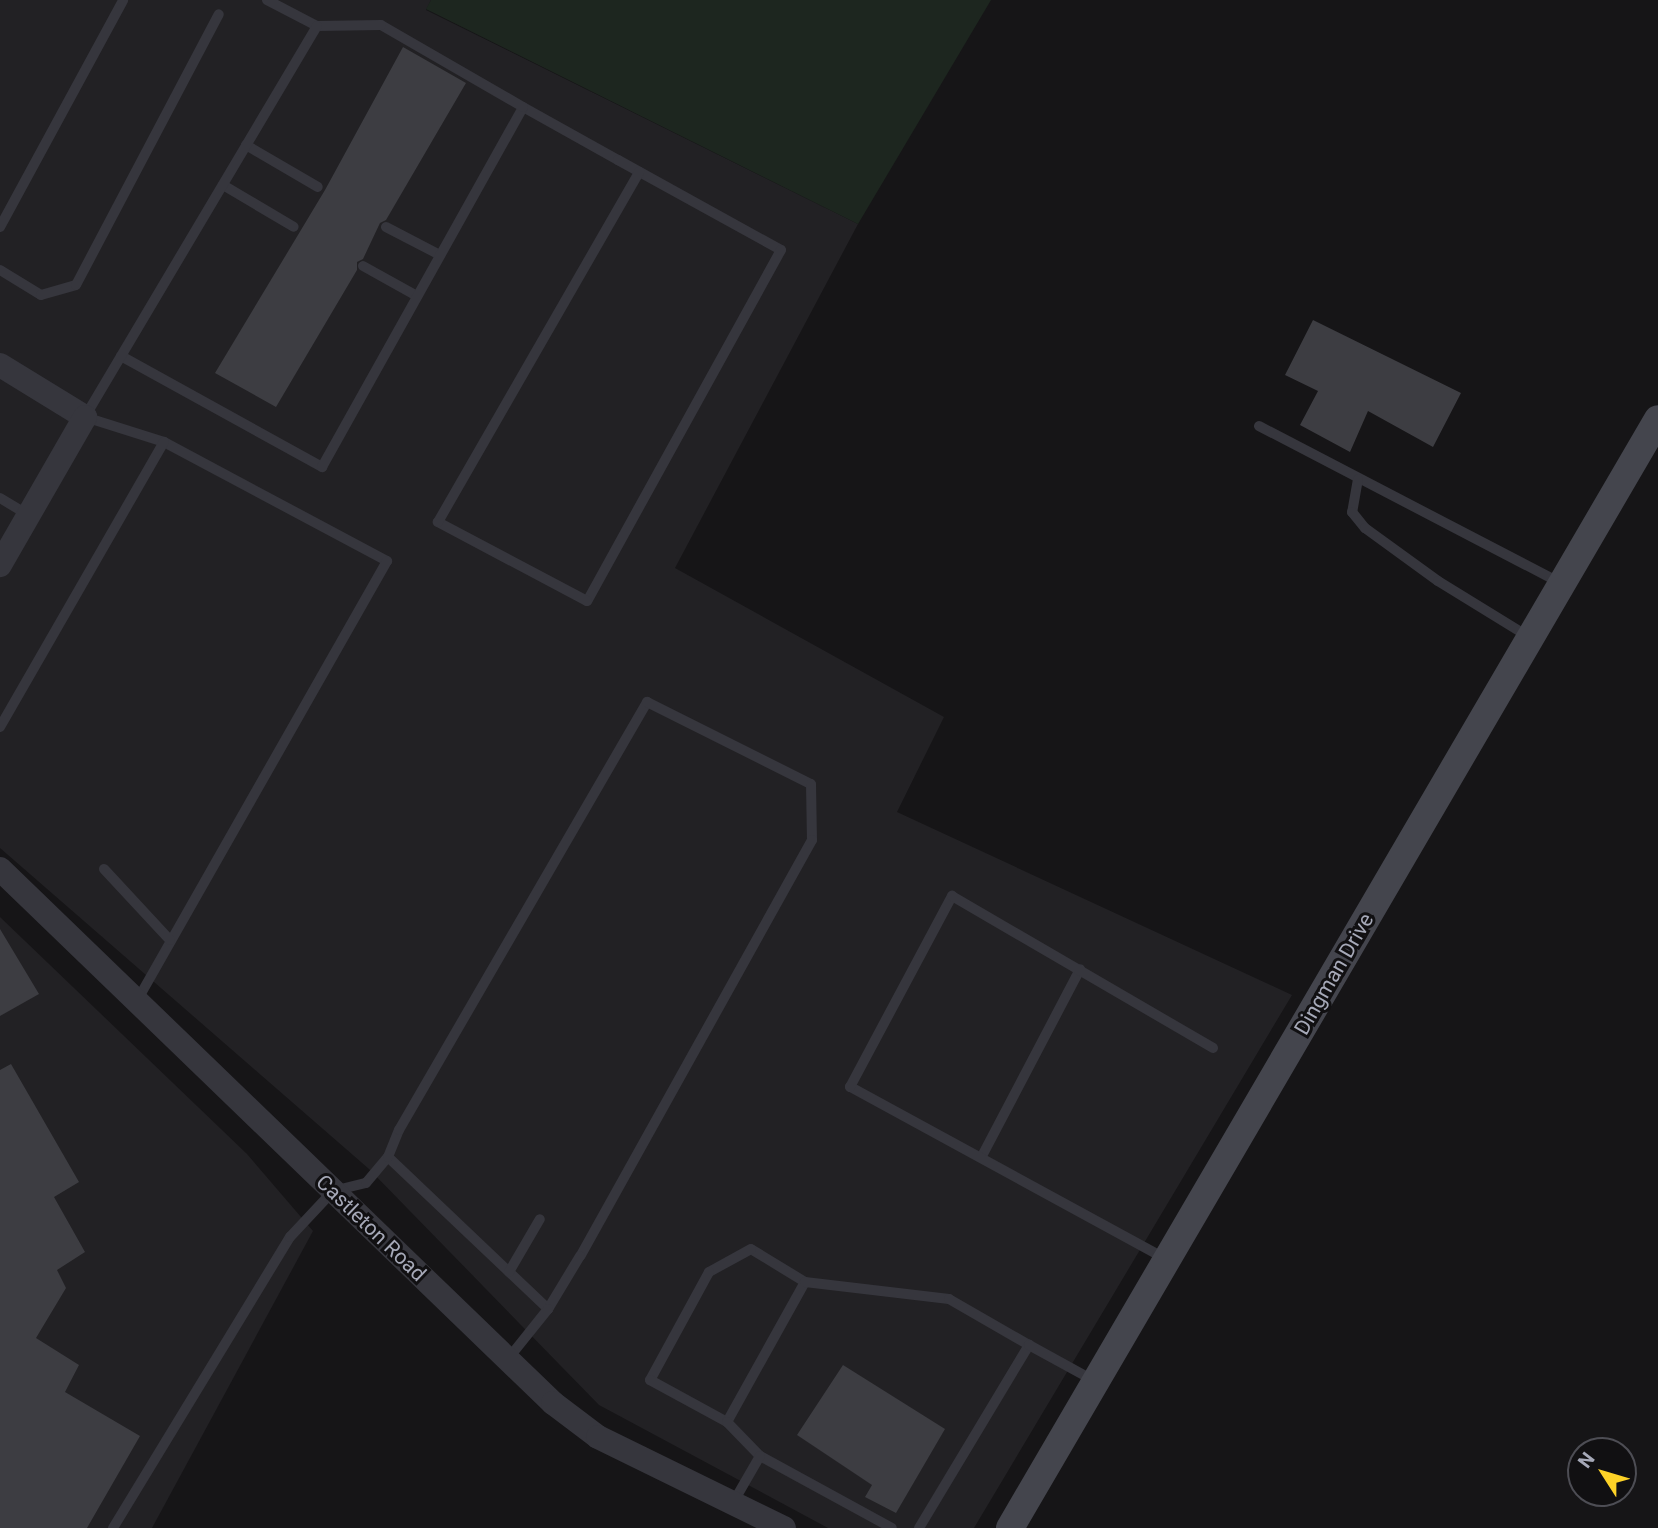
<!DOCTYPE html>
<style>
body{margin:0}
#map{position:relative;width:1658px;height:1528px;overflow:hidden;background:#161517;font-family:Roboto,sans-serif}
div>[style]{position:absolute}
.built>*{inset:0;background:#222124}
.green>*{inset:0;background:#1d261f}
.building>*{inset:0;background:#3d3d42}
.service>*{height:10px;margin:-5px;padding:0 5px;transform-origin:5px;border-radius:5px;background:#36363d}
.tertiary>*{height:24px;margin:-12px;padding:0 12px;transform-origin:12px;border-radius:12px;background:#36363d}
.secondary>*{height:28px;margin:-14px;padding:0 14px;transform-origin:14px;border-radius:14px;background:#44454d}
span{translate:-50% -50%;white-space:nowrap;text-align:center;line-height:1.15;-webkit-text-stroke:6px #111012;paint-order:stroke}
.street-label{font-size:21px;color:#a6a9b8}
.north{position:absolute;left:1567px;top:1437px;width:70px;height:70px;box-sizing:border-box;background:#111012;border:2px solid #4d4d54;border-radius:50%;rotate:307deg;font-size:19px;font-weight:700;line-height:28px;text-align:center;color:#a6a9b8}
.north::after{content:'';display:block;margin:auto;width:24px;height:32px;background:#fdd227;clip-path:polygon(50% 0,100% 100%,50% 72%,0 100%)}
</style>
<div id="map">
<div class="built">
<i style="clip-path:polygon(0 0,431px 0,426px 10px,858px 224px,675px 568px,944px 717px,897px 812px,1292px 995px,974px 1528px,828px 1528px,599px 1405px,369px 1169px,0 848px)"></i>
<i style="clip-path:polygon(0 917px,247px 1154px,313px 1231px,152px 1528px,0 1528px)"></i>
</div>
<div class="green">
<i style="clip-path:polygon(431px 0,991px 0,858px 224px,426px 9px)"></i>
</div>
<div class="building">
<i style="clip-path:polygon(403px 47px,466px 83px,386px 220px,380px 223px,363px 259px,357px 262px,357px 270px,276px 407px,215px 373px,325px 190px)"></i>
<i style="clip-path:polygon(1313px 320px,1461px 393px,1433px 447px,1368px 411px,1350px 452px,1300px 425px,1318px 391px,1285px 375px)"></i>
<i style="clip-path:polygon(0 929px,39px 994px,0 1016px)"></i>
<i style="clip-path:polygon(11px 1064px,79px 1182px,54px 1197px,85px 1252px,57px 1270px,66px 1288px,36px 1338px,79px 1365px,65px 1392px,140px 1436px,87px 1528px,0 1528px,0 1070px)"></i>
<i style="clip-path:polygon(843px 1365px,945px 1429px,896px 1513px,865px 1497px,872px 1485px,797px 1435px)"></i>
</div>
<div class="service">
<i style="left:267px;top:0;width:56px;rotate:27.5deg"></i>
<i style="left:523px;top:107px;width:109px;rotate:29.2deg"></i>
<i style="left:618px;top:160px;width:186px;rotate:28.9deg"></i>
<i style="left:781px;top:250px;width:401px;rotate:118.9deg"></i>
<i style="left:587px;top:601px;width:169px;rotate:-152.1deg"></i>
<i style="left:438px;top:522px;width:404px;rotate:-60.1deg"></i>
<i style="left:246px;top:145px;width:83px;rotate:30.3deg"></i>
<i style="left:223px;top:185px;width:82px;rotate:30.6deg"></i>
<i style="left:0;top:227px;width:258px;rotate:-61.5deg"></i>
<i style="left:386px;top:227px;width:61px;rotate:27.4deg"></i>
<i style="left:363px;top:266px;width:62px;rotate:29.1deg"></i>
<i style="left:0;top:270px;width:48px;rotate:31.4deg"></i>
<i style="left:41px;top:295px;width:36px;rotate:-16deg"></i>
<i style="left:76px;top:285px;width:306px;rotate:-62.2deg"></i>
<i style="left:121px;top:356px;width:230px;rotate:28.9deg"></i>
<i style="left:322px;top:467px;width:412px;rotate:-60.8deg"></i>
<i style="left:523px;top:107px;width:164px;rotate:-150deg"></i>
<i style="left:381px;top:25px;width:64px;rotate:179.1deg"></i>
<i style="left:317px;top:26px;width:455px;rotate:120.7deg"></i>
<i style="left:85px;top:417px;width:83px;rotate:17.6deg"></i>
<i style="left:164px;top:442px;width:253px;rotate:28.1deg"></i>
<i style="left:387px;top:561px;width:504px;rotate:119.62deg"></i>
<i style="left:1259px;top:426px;width:340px;rotate:27.5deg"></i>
<i style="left:1358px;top:479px;width:34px;rotate:100deg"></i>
<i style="left:1352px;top:512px;width:21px;rotate:51deg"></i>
<i style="left:1365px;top:528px;width:90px;rotate:36deg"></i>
<i style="left:1438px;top:581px;width:107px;rotate:31.6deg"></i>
<i style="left:0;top:498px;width:33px;rotate:31deg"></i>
<i style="left:0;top:727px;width:329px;rotate:-60.1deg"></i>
<i style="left:104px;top:869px;width:97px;rotate:47.1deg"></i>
<i style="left:982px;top:1156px;width:211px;rotate:-62.3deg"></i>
<i style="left:388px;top:1157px;width:221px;rotate:43.5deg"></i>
<i style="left:1166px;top:1259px;width:360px;rotate:-151.4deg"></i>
<i style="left:850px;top:1087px;width:217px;rotate:-61.9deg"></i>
<i style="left:952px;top:896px;width:302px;rotate:30.2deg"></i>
<i style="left:509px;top:1272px;width:61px;rotate:-59.7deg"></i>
<i style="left:805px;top:1282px;width:63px;rotate:-148.6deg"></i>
<i style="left:751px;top:1249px;width:48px;rotate:151.3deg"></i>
<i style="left:709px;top:1272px;width:123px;rotate:118.6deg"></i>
<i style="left:650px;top:1380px;width:88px;rotate:28.6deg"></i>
<i style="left:727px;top:1422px;width:160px;rotate:-60.9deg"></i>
<i style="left:805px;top:1282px;width:145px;rotate:6.7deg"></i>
<i style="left:949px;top:1299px;width:92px;rotate:29.9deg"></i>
<i style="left:727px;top:1422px;width:47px;rotate:45.9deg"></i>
<i style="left:760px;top:1456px;width:150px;rotate:28.6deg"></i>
<i style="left:734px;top:1501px;width:52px;rotate:-60deg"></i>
<i style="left:113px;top:1528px;width:341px;rotate:-58.7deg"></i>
<i style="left:290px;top:1237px;width:63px;rotate:-46.9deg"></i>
<i style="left:333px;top:1191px;width:34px;rotate:-14deg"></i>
<i style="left:366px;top:1183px;width:34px;rotate:-50deg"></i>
<i style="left:388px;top:1157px;width:29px;rotate:-68deg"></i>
<i style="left:399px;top:1130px;width:495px;rotate:-59.9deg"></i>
<i style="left:647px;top:702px;width:183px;rotate:26.6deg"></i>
<i style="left:811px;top:784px;width:56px;rotate:89deg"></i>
<i style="left:812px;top:840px;width:476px;rotate:119.1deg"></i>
<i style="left:580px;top:1256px;width:62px;rotate:121.1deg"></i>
<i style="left:548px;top:1309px;width:64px;rotate:128.7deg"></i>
<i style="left:919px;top:1528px;width:214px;rotate:-59deg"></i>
<i style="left:1029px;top:1345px;width:73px;rotate:28.7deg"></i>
</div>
<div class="tertiary">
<i style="left:0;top:365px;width:100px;rotate:31.5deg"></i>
<i style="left:85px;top:417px;width:171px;rotate:119.9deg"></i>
<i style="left:0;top:869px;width:769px;rotate:44deg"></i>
<i style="left:553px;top:1403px;width:56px;rotate:37.1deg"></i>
<i style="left:598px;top:1437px;width:207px;rotate:26.1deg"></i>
</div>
<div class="secondary">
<i style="left:1010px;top:1528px;width:1284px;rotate:-59.7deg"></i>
</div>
<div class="street-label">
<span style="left:1334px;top:974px;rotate:-60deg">Dingman Drive</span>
<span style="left:371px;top:1228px;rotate:44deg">Castleton Road</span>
</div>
<div class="north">N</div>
</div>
